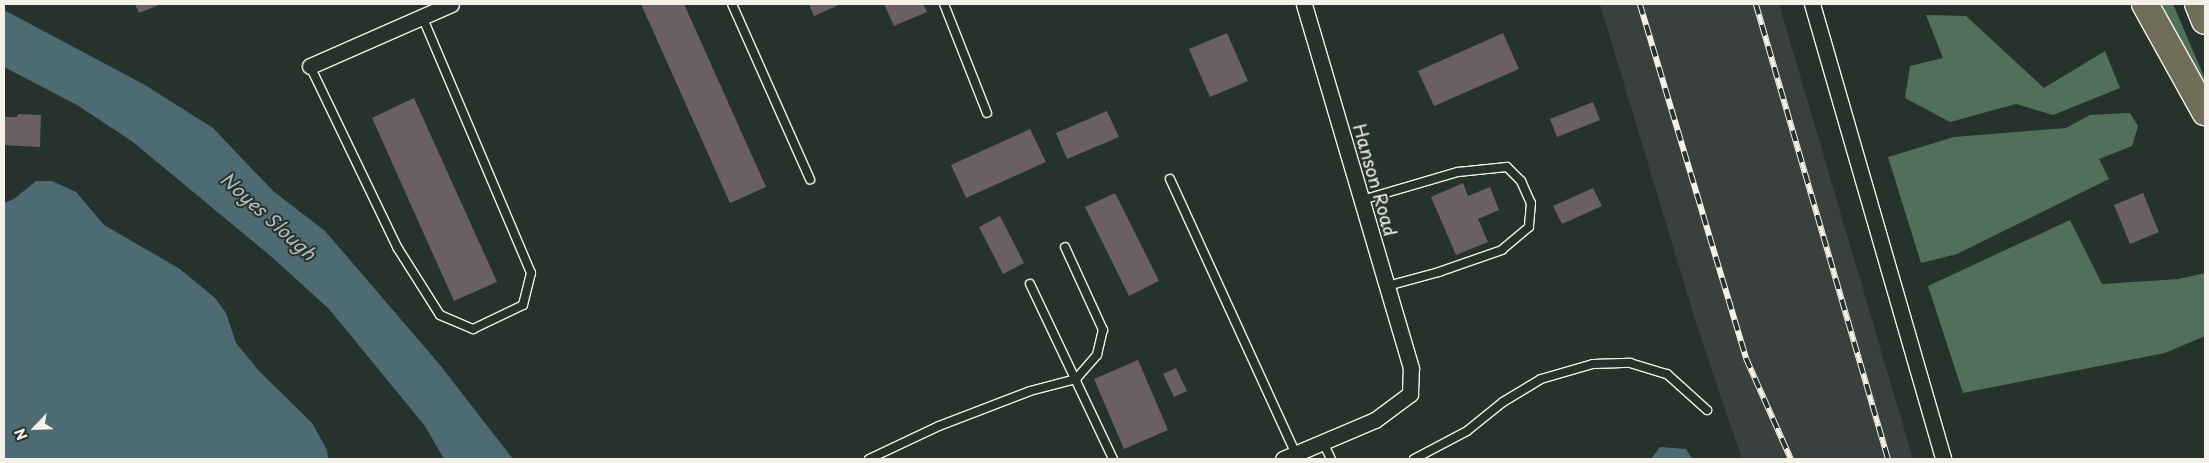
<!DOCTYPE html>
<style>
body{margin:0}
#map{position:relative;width:2209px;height:463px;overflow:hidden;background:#26332d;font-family:"Playpen Sans",sans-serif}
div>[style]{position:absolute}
.built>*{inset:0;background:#3a403d}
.green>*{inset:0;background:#517059}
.water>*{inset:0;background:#4e6b74}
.building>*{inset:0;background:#6a5f62}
.roads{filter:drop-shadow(1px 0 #f4f1e8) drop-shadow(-1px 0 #f4f1e8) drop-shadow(0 1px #f4f1e8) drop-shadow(0 -1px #f4f1e8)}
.lane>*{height:8px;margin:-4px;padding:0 4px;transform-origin:4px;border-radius:4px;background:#26332d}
.street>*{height:15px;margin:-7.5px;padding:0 7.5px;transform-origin:7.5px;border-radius:7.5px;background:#26332d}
.highway>*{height:26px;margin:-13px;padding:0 13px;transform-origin:13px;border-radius:13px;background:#706e59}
.rail>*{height:5.5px;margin-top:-2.75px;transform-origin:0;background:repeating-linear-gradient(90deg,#26332d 0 11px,#f4f1e8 0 22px);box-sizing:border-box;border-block:1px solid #f4f1e8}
span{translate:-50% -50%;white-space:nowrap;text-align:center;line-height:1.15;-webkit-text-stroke:4px #26332d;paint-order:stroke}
.street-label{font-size:18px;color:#f4f1e8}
.water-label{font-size:19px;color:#b2bbba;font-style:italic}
.frame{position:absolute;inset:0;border:5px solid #f4f1e8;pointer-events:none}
.north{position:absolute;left:10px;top:403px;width:50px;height:50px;-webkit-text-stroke:4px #26332d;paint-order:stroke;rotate:246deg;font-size:14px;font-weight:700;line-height:20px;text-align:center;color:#f4f1e8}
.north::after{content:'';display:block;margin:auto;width:18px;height:22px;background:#f4f1e8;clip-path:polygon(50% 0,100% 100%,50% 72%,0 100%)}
</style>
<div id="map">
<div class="built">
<i style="clip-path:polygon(1600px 4px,1779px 4px,1913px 459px,1742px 459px,1697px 326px)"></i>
</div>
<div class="green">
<i style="clip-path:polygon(2154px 4px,2173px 4px,2205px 79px,2205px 97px)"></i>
<i style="clip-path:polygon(1926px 15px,1966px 16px,2044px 88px,2105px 51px,2120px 88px,2053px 115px,2016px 104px,1950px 122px,1905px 98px,1910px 66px,1943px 58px)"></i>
<i style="clip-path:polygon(2130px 113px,2138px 126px,2132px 146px,2099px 159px,2109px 179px,1957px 254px,1921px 263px,1888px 157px,1954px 137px,2066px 128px,2090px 115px)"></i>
<i style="clip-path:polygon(2070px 220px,2102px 284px,2179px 279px,2205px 273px,2205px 336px,2165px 353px,1963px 393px,1928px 286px)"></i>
</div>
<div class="water">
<i style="clip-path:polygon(4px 10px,145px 85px,213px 128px,273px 191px,325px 231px,440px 365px,513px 459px,444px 459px,425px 426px,329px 309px,273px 258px,133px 142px,77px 105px,4px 67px)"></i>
<i style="clip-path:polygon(36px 181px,52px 181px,76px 192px,104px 225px,180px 269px,215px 298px,226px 313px,236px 343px,259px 371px,312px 423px,327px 450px,328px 459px,4px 459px,4px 203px,14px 199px)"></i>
<i style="clip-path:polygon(1660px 447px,1686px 449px,1692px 459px,1651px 459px)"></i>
</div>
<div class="building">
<i style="clip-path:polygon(135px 4px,161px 4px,139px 13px)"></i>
<i style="clip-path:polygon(641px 4px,684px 4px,766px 187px,730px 203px)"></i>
<i style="clip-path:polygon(809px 4px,841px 4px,814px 16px)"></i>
<i style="clip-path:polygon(884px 4px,923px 4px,927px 12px,894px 26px)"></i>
<i style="clip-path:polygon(1227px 33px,1248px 81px,1210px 97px,1189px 49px)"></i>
<i style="clip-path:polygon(1503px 33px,1519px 69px,1434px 106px,1418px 71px)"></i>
<i style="clip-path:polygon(414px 98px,497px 282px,454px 301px,372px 118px)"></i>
<i style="clip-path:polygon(1593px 102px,1600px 120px,1557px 137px,1550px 119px)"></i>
<i style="clip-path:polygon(1107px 111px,1119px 137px,1067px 159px,1056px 133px)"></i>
<i style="clip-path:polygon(18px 114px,41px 115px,40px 147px,4px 145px,4px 117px,17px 117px)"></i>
<i style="clip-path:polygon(1030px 129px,1046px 162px,966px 198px,951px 165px)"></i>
<i style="clip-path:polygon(1463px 183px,1468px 196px,1490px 187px,1499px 210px,1478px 219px,1488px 242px,1456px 255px,1431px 197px)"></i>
<i style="clip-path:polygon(1593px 188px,1602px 206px,1562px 224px,1553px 206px)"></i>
<i style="clip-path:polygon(1115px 193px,1159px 281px,1129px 296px,1085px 207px)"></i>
<i style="clip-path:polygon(2143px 193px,2159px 232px,2130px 244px,2114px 205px)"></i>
<i style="clip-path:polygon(1000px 216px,1024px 263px,1003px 274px,979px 227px)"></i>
<i style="clip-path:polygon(1138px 360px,1168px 430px,1124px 449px,1094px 379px)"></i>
<i style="clip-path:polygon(1176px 368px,1187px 391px,1174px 397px,1163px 374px)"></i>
</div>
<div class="roads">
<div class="lane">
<i style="left:732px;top:4px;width:192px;rotate:66deg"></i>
<i style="left:944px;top:4px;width:117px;rotate:68.5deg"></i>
<i style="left:310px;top:66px;width:201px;rotate:64.3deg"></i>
<i style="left:397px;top:247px;width:80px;rotate:57.7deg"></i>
<i style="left:440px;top:315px;width:36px;rotate:23deg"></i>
<i style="left:473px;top:329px;width:55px;rotate:-25.6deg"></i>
<i style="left:523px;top:305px;width:33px;rotate:-76deg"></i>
<i style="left:531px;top:273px;width:279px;rotate:-113deg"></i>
<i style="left:1170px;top:179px;width:302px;rotate:65.4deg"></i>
<i style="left:1362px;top:200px;width:100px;rotate:-16.3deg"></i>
<i style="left:1458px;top:172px;width:49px;rotate:-5.8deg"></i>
<i style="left:1507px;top:167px;width:20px;rotate:45deg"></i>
<i style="left:1521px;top:181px;width:24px;rotate:66deg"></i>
<i style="left:1531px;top:203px;width:24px;rotate:95deg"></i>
<i style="left:1529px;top:227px;width:35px;rotate:140deg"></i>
<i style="left:1502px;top:250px;width:67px;rotate:160.8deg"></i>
<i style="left:1439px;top:272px;width:54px;rotate:164.9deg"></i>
<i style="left:1030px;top:284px;width:194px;rotate:64.6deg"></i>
<i style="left:1323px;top:442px;width:19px;rotate:65deg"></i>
<i style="left:869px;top:459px;width:77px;rotate:-25.2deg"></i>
<i style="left:939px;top:426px;width:97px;rotate:-21deg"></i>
<i style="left:1030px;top:391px;width:48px;rotate:-14.6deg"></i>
<i style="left:1076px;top:379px;width:32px;rotate:-49deg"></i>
<i style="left:1097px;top:355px;width:26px;rotate:-77deg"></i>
<i style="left:1103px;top:330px;width:91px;rotate:-114.6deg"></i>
<i style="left:1414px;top:459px;width:60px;rotate:-27.8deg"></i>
<i style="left:1467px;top:431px;width:46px;rotate:-38.9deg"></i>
<i style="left:1503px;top:402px;width:44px;rotate:-31.2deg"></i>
<i style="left:1541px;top:379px;width:54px;rotate:-16.1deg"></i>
<i style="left:1593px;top:364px;width:37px;rotate:-2deg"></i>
<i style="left:1630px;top:363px;width:39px;rotate:17deg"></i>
<i style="left:1667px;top:374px;width:54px;rotate:42deg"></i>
</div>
<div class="street">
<i style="left:1812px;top:4px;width:473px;rotate:73.9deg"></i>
<i style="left:310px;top:66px;width:154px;rotate:-23.7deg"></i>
<i style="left:1283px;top:459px;width:100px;rotate:-23deg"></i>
<i style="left:1375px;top:420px;width:44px;rotate:-36.6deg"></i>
<i style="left:1410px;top:394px;width:26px;rotate:-88deg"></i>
<i style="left:1411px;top:368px;width:379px;rotate:-106.4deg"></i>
</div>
<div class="highway">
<i style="left:2145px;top:4px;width:124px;rotate:60.9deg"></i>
<i style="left:2198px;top:4px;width:18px;rotate:68deg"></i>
</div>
</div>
<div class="rail">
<i style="left:1640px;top:4px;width:370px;rotate:73.3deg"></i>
<i style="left:1746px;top:358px;width:111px;rotate:66deg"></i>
<i style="left:1756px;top:4px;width:474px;rotate:73.8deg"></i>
</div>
<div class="street-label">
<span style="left:1375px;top:180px;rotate:74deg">Hanson Road</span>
</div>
<div class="water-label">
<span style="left:268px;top:216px;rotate:42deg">Noyes Slough</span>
</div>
<div class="frame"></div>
<div class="north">N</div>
</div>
